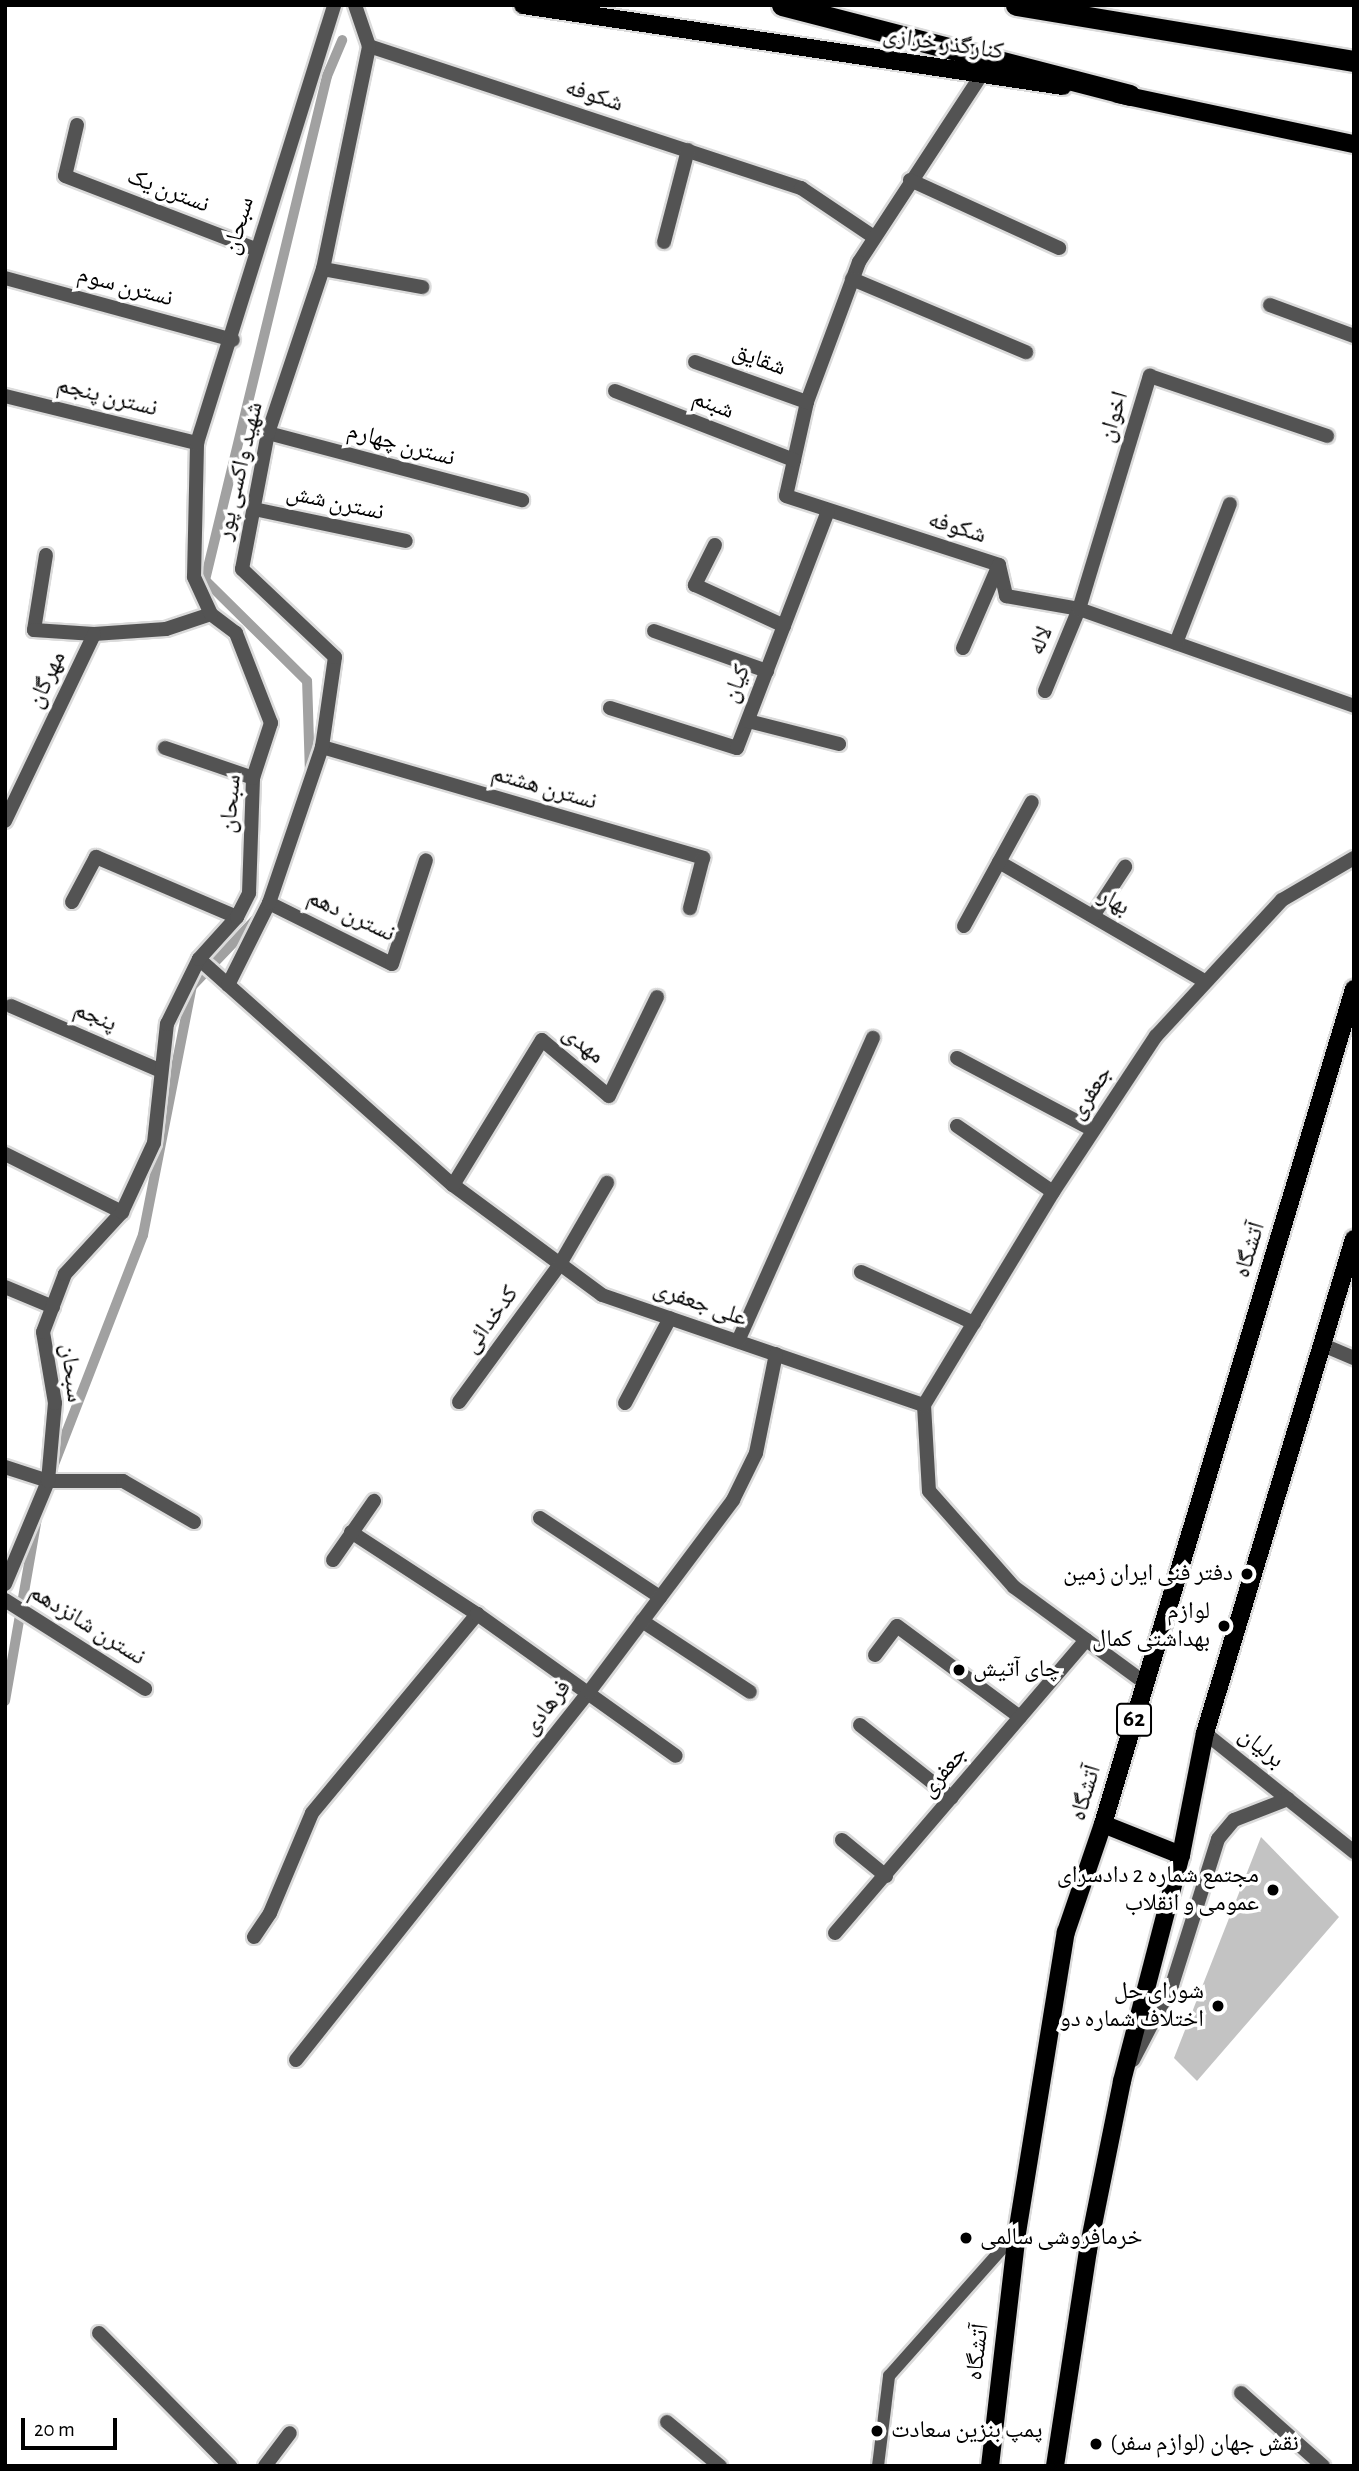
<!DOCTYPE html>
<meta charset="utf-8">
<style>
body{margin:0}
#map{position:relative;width:1359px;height:2471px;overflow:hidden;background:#fff;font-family:"Alegreya Sans","Noto Naskh Arabic",sans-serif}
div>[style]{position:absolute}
.stream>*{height:10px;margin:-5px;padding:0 5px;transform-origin:5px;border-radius:5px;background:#a1a1a1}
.building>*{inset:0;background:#c3c3c3}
.roads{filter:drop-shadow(2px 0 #dbdbdb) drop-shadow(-2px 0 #dbdbdb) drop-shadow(0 2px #dbdbdb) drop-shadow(0 -2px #dbdbdb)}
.lane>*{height:12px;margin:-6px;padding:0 6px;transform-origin:6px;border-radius:6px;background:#535353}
.street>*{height:14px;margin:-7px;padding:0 7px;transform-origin:7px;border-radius:7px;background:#535353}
.primary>*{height:18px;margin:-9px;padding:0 9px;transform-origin:9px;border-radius:9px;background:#000}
.highway>*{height:21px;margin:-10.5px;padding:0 10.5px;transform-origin:10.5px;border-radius:10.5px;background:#000}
.dots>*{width:19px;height:19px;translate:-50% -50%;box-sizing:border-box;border:4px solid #fff;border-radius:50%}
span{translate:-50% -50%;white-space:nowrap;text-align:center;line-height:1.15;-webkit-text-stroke:7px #fff;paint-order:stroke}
.shield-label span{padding:2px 5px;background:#fff;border:2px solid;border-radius:5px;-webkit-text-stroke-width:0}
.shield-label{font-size:23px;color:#000;font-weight:700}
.street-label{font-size:24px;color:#000}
.poi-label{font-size:24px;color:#000}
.right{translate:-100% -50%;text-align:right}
.left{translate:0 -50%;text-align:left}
.frame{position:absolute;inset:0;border:7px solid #000;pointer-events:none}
.scale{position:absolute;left:21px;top:2418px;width:96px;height:32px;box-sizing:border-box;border:4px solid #000;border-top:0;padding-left:9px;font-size:21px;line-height:24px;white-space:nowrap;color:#000;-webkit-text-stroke:5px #fff;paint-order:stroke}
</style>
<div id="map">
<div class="stream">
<i style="left:310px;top:774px;width:93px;rotate:-91.8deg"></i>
<i style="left:307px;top:681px;width:144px;rotate:-135.3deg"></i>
<i style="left:205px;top:580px;width:519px;rotate:-76.39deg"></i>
<i style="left:327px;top:76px;width:39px;rotate:-67deg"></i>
<i style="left:53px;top:1467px;width:249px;rotate:-68.8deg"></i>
<i style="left:143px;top:1235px;width:254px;rotate:-78.9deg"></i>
<i style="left:192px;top:986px;width:94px;rotate:-46.3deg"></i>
<i style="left:5px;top:1701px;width:186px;rotate:-80.1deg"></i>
</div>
<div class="building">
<i style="clip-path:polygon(1261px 1837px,1339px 1917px,1197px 2081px,1174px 2058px)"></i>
</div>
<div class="roads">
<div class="lane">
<i style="left:878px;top:2466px;width:91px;rotate:-83deg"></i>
<i style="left:889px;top:2376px;width:191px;rotate:-48.4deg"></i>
</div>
<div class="street">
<i style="left:369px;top:46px;width:455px;rotate:18.2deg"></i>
<i style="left:801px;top:188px;width:88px;rotate:33.9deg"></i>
<i style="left:982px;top:74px;width:225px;rotate:123.2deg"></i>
<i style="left:859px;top:262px;width:149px;rotate:110.4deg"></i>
<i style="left:807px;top:402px;width:96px;rotate:102.6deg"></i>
<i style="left:786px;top:496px;width:224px;rotate:17.9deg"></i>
<i style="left:999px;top:565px;width:32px;rotate:77deg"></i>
<i style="left:1006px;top:596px;width:74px;rotate:10.1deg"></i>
<i style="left:1079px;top:609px;width:292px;rotate:19.4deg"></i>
<i style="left:77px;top:125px;width:52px;rotate:103.2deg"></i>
<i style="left:65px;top:176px;width:204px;rotate:21deg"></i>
<i style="left:910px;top:180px;width:164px;rotate:24.5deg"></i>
<i style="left:664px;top:242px;width:95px;rotate:-75.4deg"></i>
<i style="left:323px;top:269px;width:101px;rotate:10.3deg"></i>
<i style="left:5px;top:278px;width:236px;rotate:15.2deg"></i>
<i style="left:852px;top:279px;width:189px;rotate:22.8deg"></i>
<i style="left:1270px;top:305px;width:90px;rotate:20.3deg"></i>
<i style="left:695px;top:362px;width:119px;rotate:19.7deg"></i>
<i style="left:615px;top:391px;width:192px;rotate:21.1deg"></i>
<i style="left:5px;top:396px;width:198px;rotate:13.8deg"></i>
<i style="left:268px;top:433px;width:263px;rotate:14.8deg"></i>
<i style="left:254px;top:509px;width:155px;rotate:11.9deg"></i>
<i style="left:715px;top:545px;width:45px;rotate:116.6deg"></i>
<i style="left:695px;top:585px;width:98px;rotate:24.7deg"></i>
<i style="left:46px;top:555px;width:76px;rotate:99.1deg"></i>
<i style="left:34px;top:630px;width:60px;rotate:3.8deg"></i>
<i style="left:94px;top:634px;width:72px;rotate:-4deg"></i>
<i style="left:166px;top:629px;width:47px;rotate:-18.4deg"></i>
<i style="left:654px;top:631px;width:120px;rotate:19.5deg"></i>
<i style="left:1176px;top:643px;width:149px;rotate:-68.8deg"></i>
<i style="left:963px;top:648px;width:90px;rotate:-66.6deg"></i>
<i style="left:1045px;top:691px;width:89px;rotate:-67.5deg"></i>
<i style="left:1079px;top:609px;width:244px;rotate:-73.1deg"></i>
<i style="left:1150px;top:376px;width:187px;rotate:18.7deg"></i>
<i style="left:610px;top:708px;width:133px;rotate:17.5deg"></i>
<i style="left:737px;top:748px;width:254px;rotate:-69deg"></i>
<i style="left:748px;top:721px;width:94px;rotate:14.2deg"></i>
<i style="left:322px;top:747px;width:397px;rotate:16.2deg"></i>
<i style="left:703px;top:858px;width:52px;rotate:104.6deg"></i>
<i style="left:165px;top:748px;width:93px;rotate:18.8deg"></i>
<i style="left:5px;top:821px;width:207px;rotate:-64.5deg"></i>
<i style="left:999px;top:862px;width:239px;rotate:30.1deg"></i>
<i style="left:72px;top:902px;width:51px;rotate:-61.9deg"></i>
<i style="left:96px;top:857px;width:153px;rotate:23.1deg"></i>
<i style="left:269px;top:903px;width:137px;rotate:26.4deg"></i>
<i style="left:392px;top:964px;width:109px;rotate:-71.9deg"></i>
<i style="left:1093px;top:916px;width:59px;rotate:-56.9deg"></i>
<i style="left:964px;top:926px;width:141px;rotate:-61.3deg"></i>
<i style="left:199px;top:959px;width:340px;rotate:41.7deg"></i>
<i style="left:453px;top:1185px;width:185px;rotate:36.4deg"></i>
<i style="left:602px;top:1295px;width:340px;rotate:18.9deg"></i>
<i style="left:924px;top:1405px;width:86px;rotate:86.7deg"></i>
<i style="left:929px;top:1491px;width:128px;rotate:48.5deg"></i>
<i style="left:1014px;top:1587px;width:162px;rotate:36.2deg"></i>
<i style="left:228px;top:985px;width:92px;rotate:-63.4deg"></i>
<i style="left:269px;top:903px;width:165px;rotate:-71.2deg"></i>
<i style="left:322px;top:747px;width:91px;rotate:-81.8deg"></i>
<i style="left:335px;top:657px;width:128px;rotate:-136.6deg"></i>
<i style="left:242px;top:569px;width:138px;rotate:-79.2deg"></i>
<i style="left:268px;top:433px;width:173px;rotate:-71.5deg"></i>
<i style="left:323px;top:269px;width:228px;rotate:-78.3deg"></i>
<i style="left:369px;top:46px;width:43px;rotate:-108.9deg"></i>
<i style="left:11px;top:1006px;width:163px;rotate:23.4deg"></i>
<i style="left:957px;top:1058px;width:154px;rotate:27.9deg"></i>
<i style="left:957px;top:1126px;width:116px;rotate:34.5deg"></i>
<i style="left:5px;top:1154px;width:131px;rotate:26.4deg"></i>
<i style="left:453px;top:1185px;width:170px;rotate:-58.5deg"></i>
<i style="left:542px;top:1040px;width:87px;rotate:39.9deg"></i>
<i style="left:609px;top:1096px;width:110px;rotate:-64.1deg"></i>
<i style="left:861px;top:1272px;width:124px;rotate:24.3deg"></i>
<i style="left:5px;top:1287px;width:52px;rotate:22.6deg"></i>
<i style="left:738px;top:1341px;width:332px;rotate:-66deg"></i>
<i style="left:1323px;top:1345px;width:34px;rotate:23deg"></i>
<i style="left:459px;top:1402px;width:171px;rotate:-53.8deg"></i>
<i style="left:560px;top:1264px;width:94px;rotate:-59.9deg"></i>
<i style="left:625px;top:1403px;width:96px;rotate:-62.1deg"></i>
<i style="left:924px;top:1405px;width:249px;rotate:-58.8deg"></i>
<i style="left:1053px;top:1192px;width:187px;rotate:-56.6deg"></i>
<i style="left:1156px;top:1036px;width:185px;rotate:-47.2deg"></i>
<i style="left:1282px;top:900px;width:83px;rotate:-30.3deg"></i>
<i style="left:5px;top:1467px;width:45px;rotate:18deg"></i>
<i style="left:48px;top:1481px;width:75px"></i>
<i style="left:123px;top:1481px;width:82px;rotate:30deg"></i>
<i style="left:540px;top:1518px;width:144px;rotate:33.4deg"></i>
<i style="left:351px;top:1532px;width:150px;rotate:33.1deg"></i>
<i style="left:333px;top:1560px;width:72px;rotate:-55.2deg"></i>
<i style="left:5px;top:1584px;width:112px;rotate:-67.3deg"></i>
<i style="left:48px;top:1481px;width:78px;rotate:-84.9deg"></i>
<i style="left:55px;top:1403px;width:72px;rotate:-99.6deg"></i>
<i style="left:43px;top:1332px;width:62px;rotate:-69.2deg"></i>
<i style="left:65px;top:1274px;width:84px;rotate:-47.4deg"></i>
<i style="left:122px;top:1212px;width:76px;rotate:-65.1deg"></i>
<i style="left:154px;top:1143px;width:120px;rotate:-83.8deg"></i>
<i style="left:167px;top:1024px;width:72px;rotate:-63.8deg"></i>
<i style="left:199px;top:959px;width:57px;rotate:-47.9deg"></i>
<i style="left:237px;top:917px;width:27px;rotate:-63deg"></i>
<i style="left:249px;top:893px;width:115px;rotate:-88deg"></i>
<i style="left:253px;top:778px;width:58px;rotate:-71.9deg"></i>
<i style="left:271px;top:723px;width:97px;rotate:-111.3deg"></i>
<i style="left:236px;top:633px;width:31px;rotate:-143deg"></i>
<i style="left:211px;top:614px;width:41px;rotate:-114.7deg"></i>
<i style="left:194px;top:577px;width:134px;rotate:-88.7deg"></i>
<i style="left:197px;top:443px;width:459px;rotate:-72.6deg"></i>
<i style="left:5px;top:1600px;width:166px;rotate:32.4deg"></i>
<i style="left:642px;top:1621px;width:129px;rotate:33.3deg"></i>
<i style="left:875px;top:1655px;width:36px;rotate:-53deg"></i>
<i style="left:897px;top:1626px;width:153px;rotate:36.5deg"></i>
<i style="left:860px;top:1725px;width:117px;rotate:38.4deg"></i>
<i style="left:1205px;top:1733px;width:191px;rotate:38.6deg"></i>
<i style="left:842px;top:1840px;width:57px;rotate:39.3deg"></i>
<i style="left:835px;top:1933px;width:386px;rotate:-49.4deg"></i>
<i style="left:254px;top:1937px;width:29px;rotate:-56deg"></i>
<i style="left:270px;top:1913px;width:108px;rotate:-67.2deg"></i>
<i style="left:312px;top:1813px;width:259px;rotate:-50.3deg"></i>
<i style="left:477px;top:1614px;width:244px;rotate:35.5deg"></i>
<i style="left:296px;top:2060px;width:470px;rotate:-51.5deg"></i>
<i style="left:589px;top:1692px;width:240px;rotate:-53.1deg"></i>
<i style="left:733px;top:1500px;width:52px;rotate:-63.9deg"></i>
<i style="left:756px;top:1453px;width:101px;rotate:-78.6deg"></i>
<i style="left:1133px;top:2060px;width:85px;rotate:-62.5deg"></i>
<i style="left:1172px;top:1985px;width:153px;rotate:-72.5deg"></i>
<i style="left:1218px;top:1839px;width:25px;rotate:-50deg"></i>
<i style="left:1234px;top:1820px;width:58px;rotate:-21.3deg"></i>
<i style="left:99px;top:2333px;width:187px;rotate:45.4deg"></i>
<i style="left:1241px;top:2393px;width:110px;rotate:41.7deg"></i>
<i style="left:667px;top:2422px;width:69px;rotate:39.7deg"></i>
<i style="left:265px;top:2466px;width:41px;rotate:-52.9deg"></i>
</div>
<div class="primary">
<i style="left:523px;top:5px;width:546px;rotate:8.53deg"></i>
<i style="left:1118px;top:94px;width:241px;rotate:12deg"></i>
<i style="left:1103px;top:1824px;width:84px;rotate:21.7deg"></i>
<i style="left:990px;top:2466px;width:235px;rotate:-83.4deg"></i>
<i style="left:1017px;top:2233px;width:305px;rotate:-80.8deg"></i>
<i style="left:1066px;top:1932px;width:114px;rotate:-71.1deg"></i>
<i style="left:1103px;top:1824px;width:872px;rotate:-73.27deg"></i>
<i style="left:1055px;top:2466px;width:219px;rotate:-81.3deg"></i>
<i style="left:1088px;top:2250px;width:172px;rotate:-78.6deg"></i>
<i style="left:1122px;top:2081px;width:234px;rotate:-75.4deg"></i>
<i style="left:1181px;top:1855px;width:124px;rotate:-78.9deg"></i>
<i style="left:1205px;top:1733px;width:516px;rotate:-73.22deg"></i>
</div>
<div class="highway">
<i style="left:782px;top:5px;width:359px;rotate:14.5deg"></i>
<i style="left:1016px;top:5px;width:343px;rotate:9.4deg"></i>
</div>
</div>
<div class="dots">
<i style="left:1247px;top:1574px;background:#000"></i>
<i style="left:1224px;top:1626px;background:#000"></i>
<i style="left:959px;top:1670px;background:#000"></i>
<i style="left:1273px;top:1890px;background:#000"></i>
<i style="left:1218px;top:2006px;background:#000"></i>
<i style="left:966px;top:2238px;background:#000"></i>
<i style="left:877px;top:2431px;background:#000"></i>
<i style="left:1096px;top:2444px;background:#000"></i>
</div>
<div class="shield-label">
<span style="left:1134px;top:1720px">62</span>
</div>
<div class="street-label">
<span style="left:943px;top:44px;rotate:8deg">کنارگذر خرازی</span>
<span style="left:594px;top:96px;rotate:18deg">شکوفه</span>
<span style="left:168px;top:191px;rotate:21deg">نسترن یک</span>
<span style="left:239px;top:226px;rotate:-74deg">سبحان</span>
<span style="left:125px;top:287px;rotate:15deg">نسترن سوم</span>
<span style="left:759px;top:360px;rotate:20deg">شقایق</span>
<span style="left:107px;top:397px;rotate:14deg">نسترن پنجم</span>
<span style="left:713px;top:405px;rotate:21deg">شبنم</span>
<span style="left:1114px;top:417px;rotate:-73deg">اخوان</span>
<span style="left:401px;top:445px;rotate:15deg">نسترن چهارم</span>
<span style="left:240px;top:471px;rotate:-77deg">شهید واکسی پور</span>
<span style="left:335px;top:503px;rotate:12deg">نسترن شش</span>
<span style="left:957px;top:528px;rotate:17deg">شکوفه</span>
<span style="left:1041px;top:641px;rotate:-67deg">لاله</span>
<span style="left:47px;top:680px;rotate:-65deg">مهرگان</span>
<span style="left:737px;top:684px;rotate:-69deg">کیان</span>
<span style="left:544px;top:788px;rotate:16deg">نسترن هشتم</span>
<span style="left:231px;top:804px;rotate:-85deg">سبحان</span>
<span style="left:1114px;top:902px;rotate:30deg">بهار</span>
<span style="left:351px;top:916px;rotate:25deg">نسترن دهم</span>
<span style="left:95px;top:1017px;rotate:23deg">پنجم</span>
<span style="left:583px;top:1045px;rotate:39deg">مهدی</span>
<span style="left:1091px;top:1093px;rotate:-57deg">جعفری</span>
<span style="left:1250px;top:1250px;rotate:-73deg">آتشگاه</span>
<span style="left:700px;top:1304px;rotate:19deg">علی جعفری</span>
<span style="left:491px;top:1320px;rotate:-54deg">کدخدائی</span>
<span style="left:71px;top:1373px;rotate:83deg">سبحان</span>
<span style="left:87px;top:1625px;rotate:32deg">نسترن شانزدهم</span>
<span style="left:547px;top:1708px;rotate:-52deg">فرهادی</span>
<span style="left:1261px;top:1748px;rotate:39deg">برلیان</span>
<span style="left:944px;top:1772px;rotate:-50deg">جعفری</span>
<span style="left:1086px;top:1793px;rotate:-73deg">آتشگاه</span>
<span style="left:978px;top:2352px;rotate:-83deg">آتشگاه</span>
</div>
<div class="poi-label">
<span class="right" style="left:1233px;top:1574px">دفتر فنی ایران زمین</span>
<span class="right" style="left:1210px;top:1626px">لوازم<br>بهداشتی کمال</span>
<span class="left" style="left:973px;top:1670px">چای آتیش</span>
<span class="right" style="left:1259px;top:1890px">مجتمع شماره 2 دادسرای<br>عمومی و انقلاب</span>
<span class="right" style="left:1204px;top:2006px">شورای حل<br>اختلاف شماره دو</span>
<span class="left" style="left:980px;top:2238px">خرمافروشی سالمی</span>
<span class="left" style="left:891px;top:2431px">پمپ بنزین سعادت</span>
<span class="left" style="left:1110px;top:2444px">نقش جهان (لوازم سفر)</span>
</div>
<div class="frame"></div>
<div class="scale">20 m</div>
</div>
